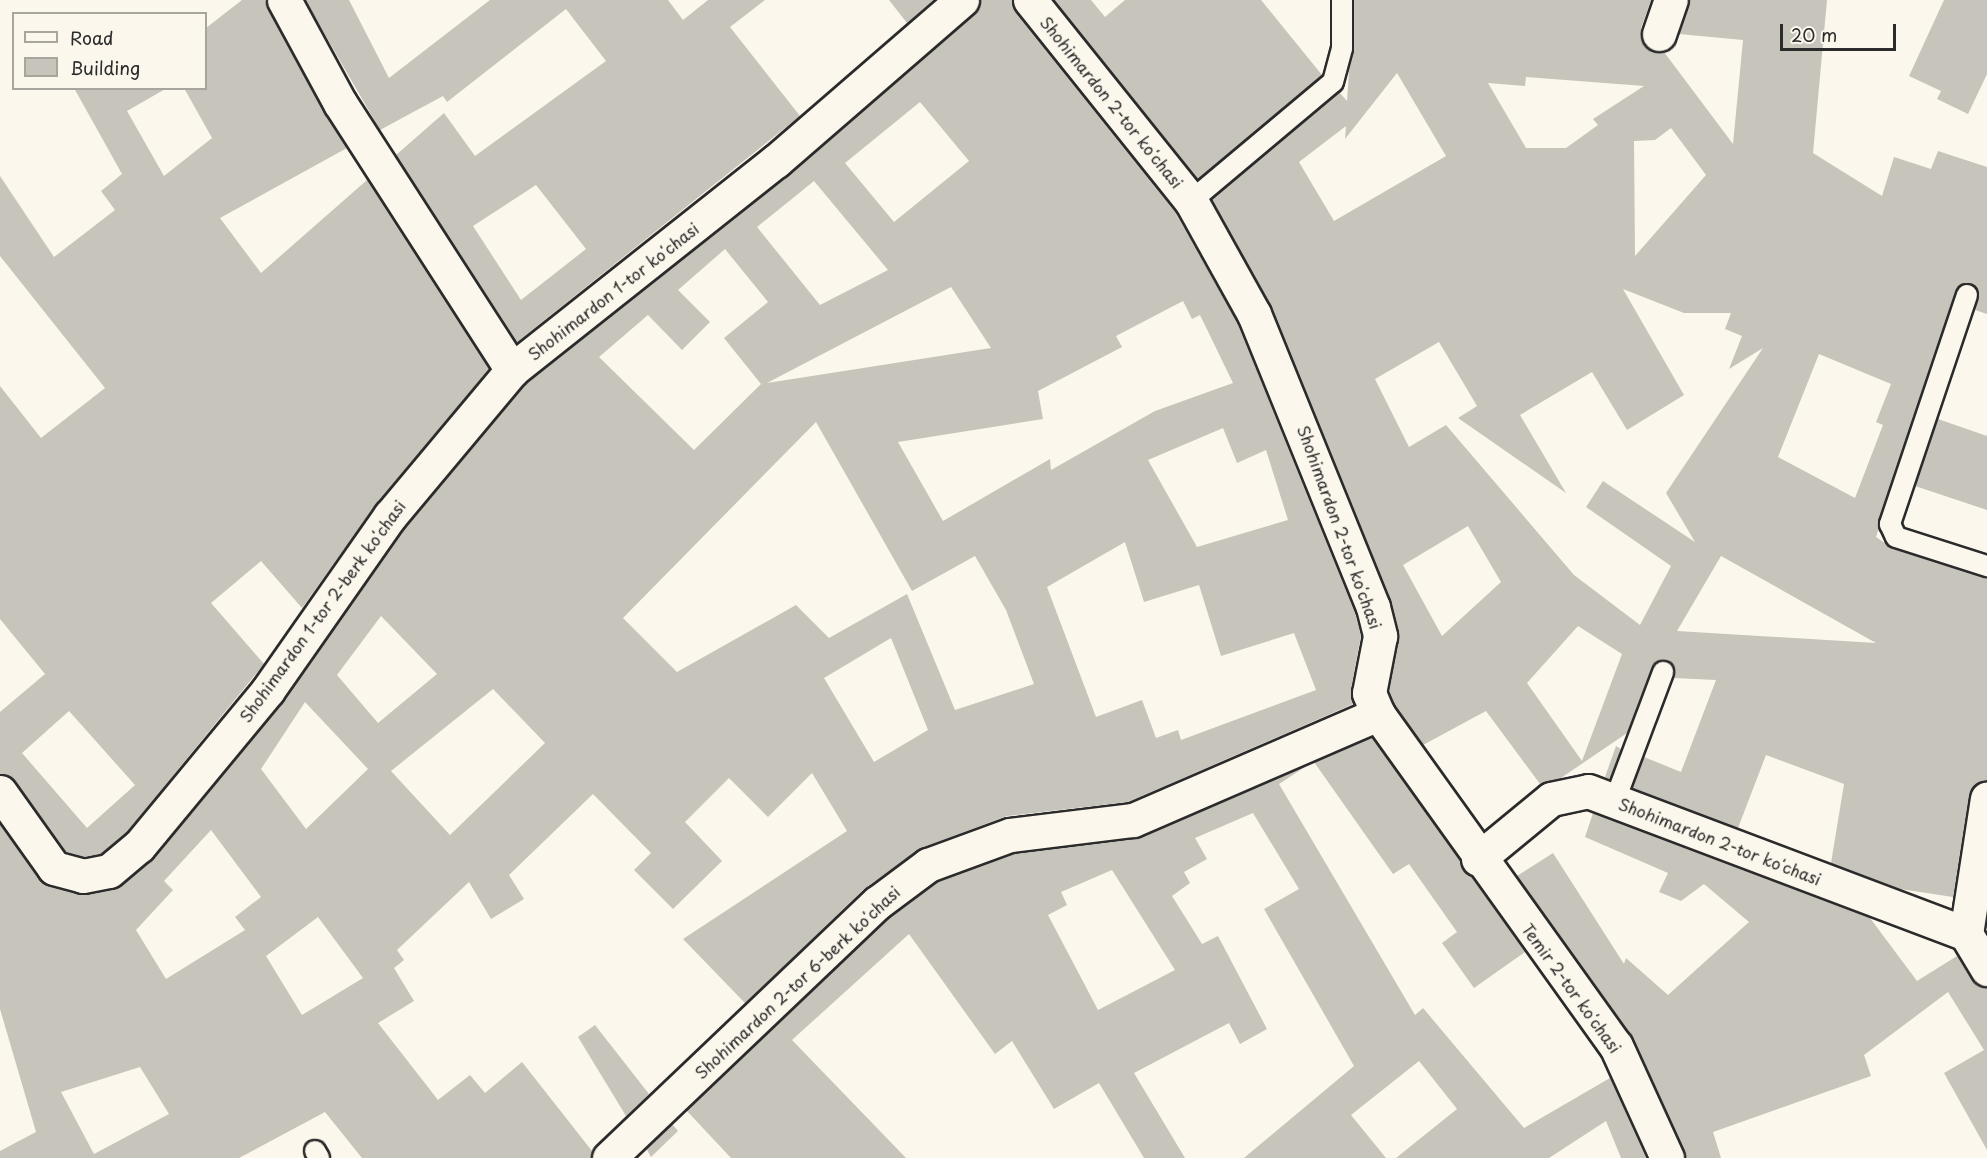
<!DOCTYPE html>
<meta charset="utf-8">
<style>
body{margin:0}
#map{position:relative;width:1987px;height:1158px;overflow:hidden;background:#fbf7ec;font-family:"Playpen Sans",sans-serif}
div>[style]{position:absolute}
.building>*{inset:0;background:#c7c4bc}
.roads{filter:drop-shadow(2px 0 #2b2b2b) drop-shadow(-2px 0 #2b2b2b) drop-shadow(0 2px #2b2b2b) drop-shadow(0 -2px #2b2b2b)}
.lane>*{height:20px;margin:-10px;padding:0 10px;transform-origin:10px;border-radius:10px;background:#fbf7ec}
.street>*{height:33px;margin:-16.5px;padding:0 16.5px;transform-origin:16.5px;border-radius:16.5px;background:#fbf7ec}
span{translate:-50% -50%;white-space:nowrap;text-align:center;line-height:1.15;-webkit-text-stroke:4.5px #fbf7ec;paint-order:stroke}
.street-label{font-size:16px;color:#2b2b2b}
.legend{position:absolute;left:12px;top:12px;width:195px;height:78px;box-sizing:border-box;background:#fbf7ec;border:2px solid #a8a59f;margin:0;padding:8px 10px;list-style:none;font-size:18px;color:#2b2b2b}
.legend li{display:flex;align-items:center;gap:12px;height:30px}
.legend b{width:30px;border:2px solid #a8a59f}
.scale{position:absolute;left:1780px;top:24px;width:116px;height:27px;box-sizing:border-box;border:3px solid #2b2b2b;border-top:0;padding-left:8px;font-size:18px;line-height:21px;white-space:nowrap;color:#2b2b2b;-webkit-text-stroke:4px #fbf7ec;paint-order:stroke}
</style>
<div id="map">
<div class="building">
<i style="clip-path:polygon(evenodd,242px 0,265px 0,347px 148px,220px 218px,261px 273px,367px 180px,489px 369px,376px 504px,302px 608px,261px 561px,211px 603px,264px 664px,126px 833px,101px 854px,84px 857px,65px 852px,15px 781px,0 774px,0 712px,45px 674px,0 619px,0 386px,41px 438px,105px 388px,0 256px,0 176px,54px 257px,115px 210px,101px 191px,122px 174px,74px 88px,167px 88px,127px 111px,164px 176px,212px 138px,184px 88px,206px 88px,206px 28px,242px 0,69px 711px,135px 785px,87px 828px,22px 753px,69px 711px)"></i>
<i style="clip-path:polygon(evenodd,305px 0,349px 0,389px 78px,490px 0,668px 0,683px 20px,708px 0,765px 0,730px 27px,800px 116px,517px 342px,396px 155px,444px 113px,475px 156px,606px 61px,566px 9px,447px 102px,443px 96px,380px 130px,305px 0,536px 185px,586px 249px,521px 300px,473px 226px,536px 185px)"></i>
<i style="clip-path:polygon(889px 0,933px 0,907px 23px)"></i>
<i style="clip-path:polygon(evenodd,980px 0,1012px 0,1015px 12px,1175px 212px,1237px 322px,1355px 613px,1361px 636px,1351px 689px,1353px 704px,1128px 802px,1007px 816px,921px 848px,864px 889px,745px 1003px,683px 939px,847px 831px,812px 773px,768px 817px,729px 778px,685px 822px,722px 861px,673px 909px,634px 870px,651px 853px,593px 794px,509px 875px,524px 899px,491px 919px,469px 882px,397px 950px,404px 960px,394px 968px,414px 1001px,378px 1023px,438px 1100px,470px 1075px,485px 1093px,522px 1062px,592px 1151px,591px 1158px,362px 1158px,325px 1112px,239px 1158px,0 1158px,0 1151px,36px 1132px,0 1009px,0 824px,39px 879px,78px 894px,113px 889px,151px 860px,283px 702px,405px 527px,525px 384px,788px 175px,974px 14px,980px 0,920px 102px,969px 161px,894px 222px,845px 163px,920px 102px,980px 0,814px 181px,888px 270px,820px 305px,757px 227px,814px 181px,980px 0,725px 249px,768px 302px,724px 338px,761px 384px,694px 450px,599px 357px,648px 315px,682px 350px,710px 322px,678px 290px,725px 249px,980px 0,951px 287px,991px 348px,767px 383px,951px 287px,980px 0,1183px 301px,1192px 319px,1200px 315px,1233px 383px,1155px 411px,1051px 470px,1050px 459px,943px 521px,898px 442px,1043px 419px,1038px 391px,1122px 347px,1116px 336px,1183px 301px,980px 0,816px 422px,912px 591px,975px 556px,1006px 610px,1034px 684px,955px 710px,907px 594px,829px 638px,796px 605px,677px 672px,623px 618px,816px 422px,980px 0,1223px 428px,1237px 463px,1266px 450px,1288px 520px,1197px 547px,1148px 460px,1223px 428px,980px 0,1125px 542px,1144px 602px,1199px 585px,1221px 656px,1294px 633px,1316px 690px,1181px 740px,1178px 730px,1156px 738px,1142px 700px,1096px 717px,1047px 587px,1125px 542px,980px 0,381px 616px,437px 674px,378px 723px,337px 675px,381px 616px,980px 0,891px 638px,928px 730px,874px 762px,824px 678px,891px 638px,980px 0,493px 689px,545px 743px,450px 835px,391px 771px,493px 689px,980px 0,305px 702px,368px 769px,306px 829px,261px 769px,305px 702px,980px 0,211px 830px,261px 897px,235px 917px,245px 930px,166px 979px,136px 930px,173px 890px,164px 881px,211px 830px,980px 0,318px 917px,363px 978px,302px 1015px,266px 956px,318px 917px,980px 0,140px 1067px,169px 1114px,94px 1154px,61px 1092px,140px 1067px)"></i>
<i style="clip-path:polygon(1054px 0,1091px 0,1105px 17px,1125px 0,1261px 0,1322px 75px,1198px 180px)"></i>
<i style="clip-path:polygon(evenodd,1354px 0,1651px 0,1641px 28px,1644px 46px,1664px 52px,1733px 144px,1743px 40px,1679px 34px,1689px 0,1827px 0,1813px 153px,1882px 196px,1894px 157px,1931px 169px,1938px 151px,1987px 167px,1987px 314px,1975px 310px,1976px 287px,1959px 286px,1876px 537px,1892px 548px,1987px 578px,1987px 781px,1969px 796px,1953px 897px,1900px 889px,1831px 863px,1844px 784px,1766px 755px,1738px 828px,1632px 788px,1644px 757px,1681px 772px,1716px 680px,1674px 678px,1667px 661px,1652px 667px,1627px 733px,1561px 778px,1540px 784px,1486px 711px,1423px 745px,1394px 705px,1389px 691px,1398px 632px,1390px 600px,1271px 307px,1212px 199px,1339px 92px,1347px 101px,1354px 0,1397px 73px,1446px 156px,1334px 221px,1299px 162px,1346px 126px,1345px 139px,1397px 73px,1354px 0,1526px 77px,1644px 86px,1593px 119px,1598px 125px,1566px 148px,1526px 148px,1488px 83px,1525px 86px,1526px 77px,1354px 0,1671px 128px,1706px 175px,1635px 256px,1634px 141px,1655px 140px,1671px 128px,1354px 0,1623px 289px,1684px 313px,1731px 313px,1725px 329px,1742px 336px,1729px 369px,1763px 348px,1666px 493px,1695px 542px,1603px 481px,1586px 507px,1671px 566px,1640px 625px,1574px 575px,1446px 425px,1409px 447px,1375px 379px,1439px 342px,1477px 406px,1458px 418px,1566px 493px,1520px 415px,1592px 372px,1627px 430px,1684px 395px,1623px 289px,1354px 0,1819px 354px,1891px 384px,1876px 422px,1883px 425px,1855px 498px,1778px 457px,1819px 354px,1354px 0,1468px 526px,1501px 582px,1442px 636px,1403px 565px,1468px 526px,1354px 0,1721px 556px,1876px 643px,1677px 631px,1721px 556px,1354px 0,1578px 626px,1622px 654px,1582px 761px,1527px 683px,1578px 626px)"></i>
<i style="clip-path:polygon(1944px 0,1987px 0,1987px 74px,1968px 114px,1937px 99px,1941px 91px,1909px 76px)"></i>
<i style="clip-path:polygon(1938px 419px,1987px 436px,1987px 510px,1915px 486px)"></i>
<i style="clip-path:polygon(1372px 737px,1525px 952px,1474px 988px,1442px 943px,1457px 932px,1409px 864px,1393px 874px,1314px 762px)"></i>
<i style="clip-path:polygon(1616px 746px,1621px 749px,1610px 779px,1605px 777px)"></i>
<i style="clip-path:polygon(evenodd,1308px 765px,1279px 784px,1415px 1015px,1423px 1008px,1524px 1128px,1610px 1078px,1646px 1158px,1621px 1158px,1606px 1121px,1549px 1158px,1396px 1158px,1457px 1109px,1419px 1061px,1351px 1115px,1386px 1158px,1244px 1158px,1354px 1066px,1264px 909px,1299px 889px,1253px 813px,1195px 838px,1207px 859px,1184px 872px,1190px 883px,1172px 896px,1202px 944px,1218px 936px,1267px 1029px,1240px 1044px,1229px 1023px,1134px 1073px,1185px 1158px,1144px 1158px,1099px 1083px,1054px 1109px,1012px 1041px,995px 1054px,909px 934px,792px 1040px,906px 1158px,731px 1158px,686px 1110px,889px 917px,937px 882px,1014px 853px,1140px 837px,1308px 765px,1112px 870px,1175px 970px,1098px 1010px,1048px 915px,1067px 905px,1061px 892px,1112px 870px)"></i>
<i style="clip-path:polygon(1593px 813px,1870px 918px,1917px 981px,1957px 956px,1971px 979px,1987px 988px,1987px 1150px,1944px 1073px,1984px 1050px,1948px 992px,1864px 1055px,1871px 1076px,1713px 1132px,1721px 1158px,1685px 1158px,1631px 1035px,1517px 876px,1553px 853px,1624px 964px,1626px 958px,1668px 995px,1749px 922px,1704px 884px,1681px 901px,1659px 892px,1668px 873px,1585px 837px)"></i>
<i style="clip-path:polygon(595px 1025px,649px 1094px,626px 1116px,578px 1037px)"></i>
<i style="clip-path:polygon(672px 1124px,678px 1131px,651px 1157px,646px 1148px)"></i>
</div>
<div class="roads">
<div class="lane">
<i style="left:1191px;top:201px;width:185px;rotate:-40deg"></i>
<i style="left:1333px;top:82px;width:35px;rotate:-75deg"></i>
<i style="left:1342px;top:48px;width:48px;rotate:-90deg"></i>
<i style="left:1967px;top:295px;width:242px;rotate:108.6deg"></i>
<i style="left:1890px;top:524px;width:14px;rotate:65deg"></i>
<i style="left:1896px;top:537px;width:96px;rotate:17.7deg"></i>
<i style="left:1615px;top:800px;width:137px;rotate:-69.4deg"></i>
<i style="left:315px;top:1151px;width:8px;rotate:60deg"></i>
</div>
<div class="street">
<i style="left:284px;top:0;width:117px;rotate:61.5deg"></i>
<i style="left:340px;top:103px;width:318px;rotate:57.2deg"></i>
<i style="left:512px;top:370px;width:337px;rotate:-38.4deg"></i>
<i style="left:776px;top:161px;width:246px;rotate:-40.9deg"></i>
<i style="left:1030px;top:0;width:258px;rotate:51.3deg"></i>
<i style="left:1191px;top:201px;width:129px;rotate:60.9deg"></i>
<i style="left:1254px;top:314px;width:316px;rotate:67.9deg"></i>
<i style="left:1373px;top:607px;width:30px;rotate:76deg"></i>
<i style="left:1380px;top:636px;width:58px;rotate:100.9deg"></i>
<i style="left:1369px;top:693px;width:23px;rotate:67deg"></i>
<i style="left:1378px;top:714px;width:408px;rotate:54.4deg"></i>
<i style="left:1616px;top:1046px;width:123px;rotate:65.5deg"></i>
<i style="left:1659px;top:34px;width:36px;rotate:-71deg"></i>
<i style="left:0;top:792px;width:93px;rotate:54.6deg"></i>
<i style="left:54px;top:868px;width:30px;rotate:15deg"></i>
<i style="left:83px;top:876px;width:26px;rotate:-11deg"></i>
<i style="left:109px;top:871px;width:39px;rotate:-40deg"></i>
<i style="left:139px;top:846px;width:202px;rotate:-50.4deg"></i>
<i style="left:268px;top:690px;width:213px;rotate:-55deg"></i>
<i style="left:390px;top:516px;width:190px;rotate:-50.1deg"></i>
<i style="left:1478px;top:859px;width:94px;rotate:-39.4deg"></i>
<i style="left:1551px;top:799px;width:38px;rotate:-12deg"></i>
<i style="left:1588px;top:791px;width:404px;rotate:20.7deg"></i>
<i style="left:1966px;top:934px;width:137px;rotate:-81.2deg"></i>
<i style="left:1966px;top:934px;width:41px;rotate:59deg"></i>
<i style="left:609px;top:1158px;width:370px;rotate:-43.6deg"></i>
<i style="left:877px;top:903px;width:64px;rotate:-36.7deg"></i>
<i style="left:928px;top:865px;width:87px;rotate:-20.1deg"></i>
<i style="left:1010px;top:835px;width:124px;rotate:-7deg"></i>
<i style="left:1133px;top:820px;width:267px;rotate:-23.4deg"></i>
</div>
</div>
<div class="street-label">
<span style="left:1112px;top:102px;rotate:51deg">Shohimardon 2-tor koʻchasi</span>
<span style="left:613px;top:291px;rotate:-38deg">Shohimardon 1-tor koʻchasi</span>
<span style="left:1340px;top:527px;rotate:70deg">Shohimardon 2-tor koʻchasi</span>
<span style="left:322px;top:611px;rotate:-54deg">Shohimardon 1-tor 2-berk koʻchasi</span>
<span style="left:1720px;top:841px;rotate:21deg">Shohimardon 2-tor koʻchasi</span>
<span style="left:797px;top:982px;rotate:-43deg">Shohimardon 2-tor 6-berk koʻchasi</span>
<span style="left:1572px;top:988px;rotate:54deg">Temir 2-tor koʻchasi</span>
</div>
<ul class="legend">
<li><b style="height:8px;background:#fbf7ec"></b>Road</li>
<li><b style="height:16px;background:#c7c4bc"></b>Building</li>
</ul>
<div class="scale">20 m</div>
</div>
